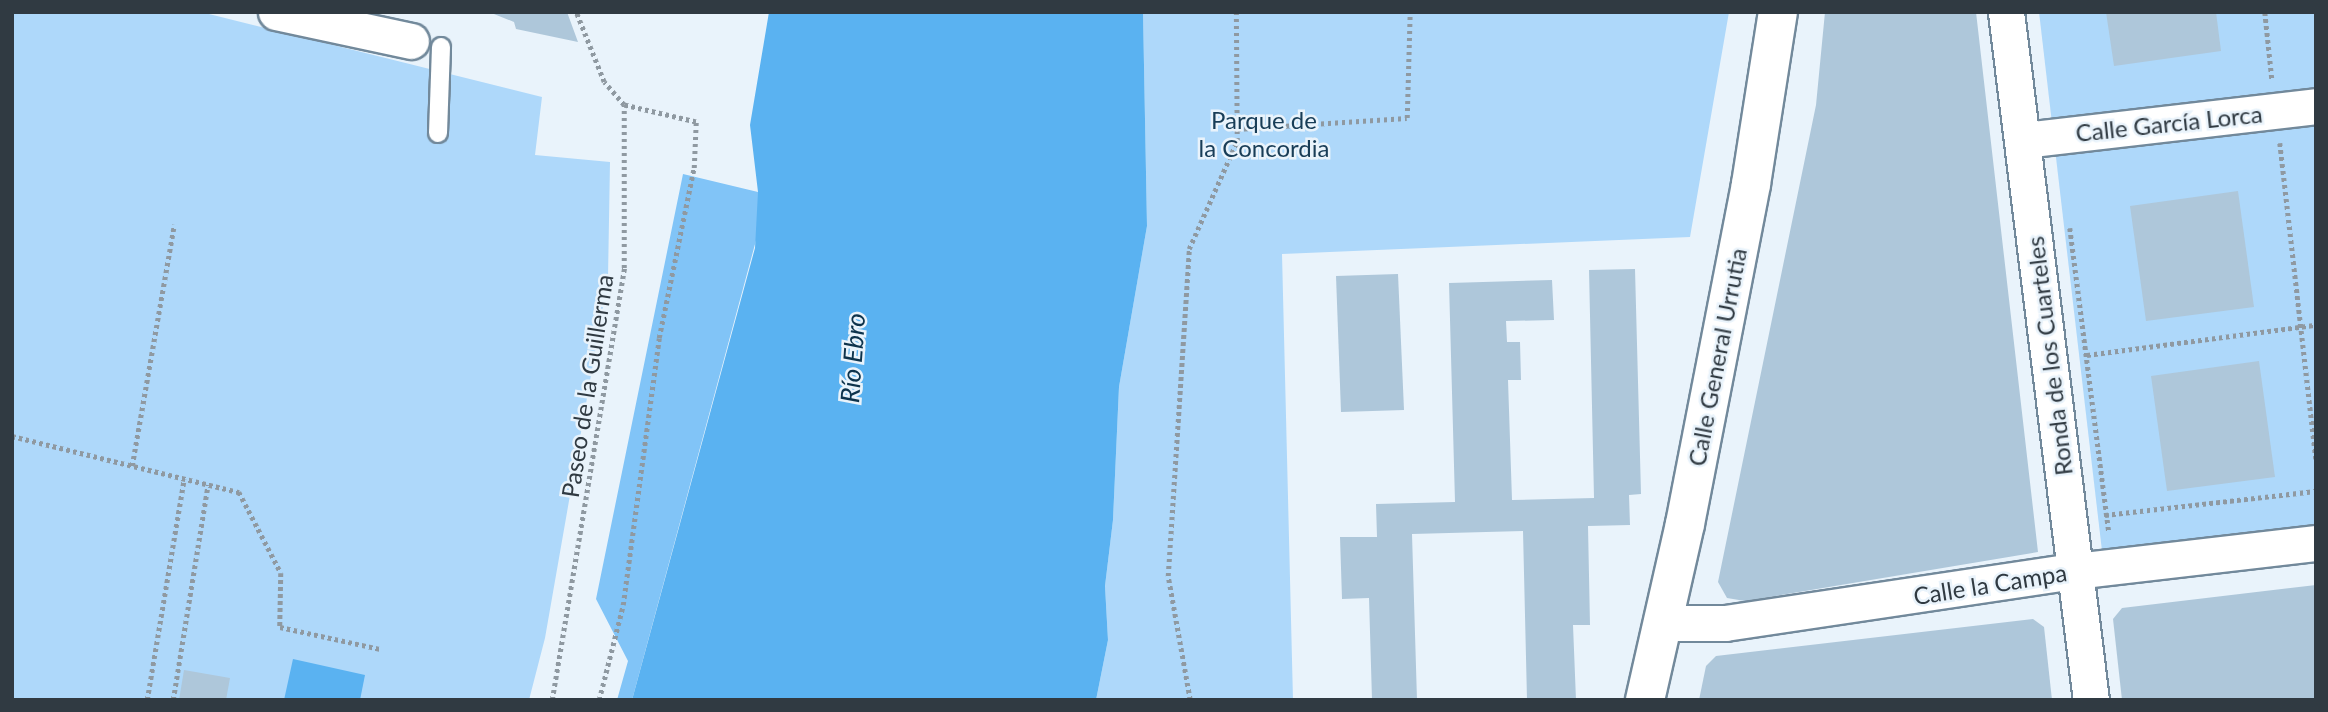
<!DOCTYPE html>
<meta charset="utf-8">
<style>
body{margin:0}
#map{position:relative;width:2328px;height:712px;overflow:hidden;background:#e9f3fb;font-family:Lato,sans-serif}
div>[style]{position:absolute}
.green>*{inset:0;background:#aed8fa}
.forest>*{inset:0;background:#81c4f7}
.water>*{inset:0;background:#5ab2f1}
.building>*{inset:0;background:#aec7da}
.path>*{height:4.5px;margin-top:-2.25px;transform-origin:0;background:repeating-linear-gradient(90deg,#8f99a1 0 3.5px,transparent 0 7px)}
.roads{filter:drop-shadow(2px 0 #72899b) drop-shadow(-2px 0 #72899b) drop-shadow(0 2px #72899b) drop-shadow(0 -2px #72899b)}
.service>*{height:18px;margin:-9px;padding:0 9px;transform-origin:9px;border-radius:9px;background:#fff}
.minor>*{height:35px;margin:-17.5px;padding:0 17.5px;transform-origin:17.5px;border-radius:17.5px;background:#fff}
.secondary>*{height:38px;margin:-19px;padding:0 19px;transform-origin:19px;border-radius:19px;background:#fff}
span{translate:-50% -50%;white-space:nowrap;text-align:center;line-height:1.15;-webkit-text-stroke:5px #e9f3fb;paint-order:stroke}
.park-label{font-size:24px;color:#183d57}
.street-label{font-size:24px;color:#303a42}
.water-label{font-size:26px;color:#0d334c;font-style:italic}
.frame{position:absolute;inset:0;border:14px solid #303a42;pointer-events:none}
</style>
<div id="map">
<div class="green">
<i style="clip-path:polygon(12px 12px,201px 12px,542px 97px,535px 155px,610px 162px,608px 278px,545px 638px,529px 700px,12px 700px)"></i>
<i style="clip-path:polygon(1143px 12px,1729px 12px,1690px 237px,1282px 254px,1293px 700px,1096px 700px,1108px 640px,1105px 586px,1113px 520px,1119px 387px,1147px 226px)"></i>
<i style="clip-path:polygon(2039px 12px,2316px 12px,2316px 544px,2104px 568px)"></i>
</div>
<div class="forest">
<i style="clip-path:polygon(683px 174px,758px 192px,758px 233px,632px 700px,617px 700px,628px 661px,596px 599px)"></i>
</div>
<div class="water">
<i style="clip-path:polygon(769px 12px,1143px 12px,1147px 226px,1119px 387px,1113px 520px,1105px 586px,1108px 640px,1096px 700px,632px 700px,755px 248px,758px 192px,750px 125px)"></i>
<i style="clip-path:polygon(293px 659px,365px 675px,360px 700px,284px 700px)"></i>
</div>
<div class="building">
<i style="clip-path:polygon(489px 12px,567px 12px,578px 42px,516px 29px,514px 22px)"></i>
<i style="clip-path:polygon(1825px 12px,1976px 12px,2038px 552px,1745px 601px,1727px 598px,1718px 582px,1816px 105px)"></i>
<i style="clip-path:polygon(2106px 12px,2216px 12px,2221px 51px,2114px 66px)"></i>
<i style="clip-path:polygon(2238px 191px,2254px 307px,2146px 321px,2130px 206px)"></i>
<i style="clip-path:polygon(1635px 269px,1641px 494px,1629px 495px,1630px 525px,1588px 526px,1590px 625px,1573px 625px,1576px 700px,1527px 700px,1523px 531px,1412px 534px,1417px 700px,1372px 700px,1369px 598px,1342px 599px,1340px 537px,1377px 537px,1376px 504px,1455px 502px,1449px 283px,1552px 280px,1554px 320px,1506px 321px,1507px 342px,1520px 342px,1521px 380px,1508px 380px,1512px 500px,1594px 498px,1589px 270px)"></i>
<i style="clip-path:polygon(1398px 274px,1404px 410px,1341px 412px,1336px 276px)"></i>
<i style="clip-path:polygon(2259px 361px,2275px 477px,2167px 491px,2151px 376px)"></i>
<i style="clip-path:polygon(2316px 585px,2316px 700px,2122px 700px,2113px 619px,2122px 608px)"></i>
<i style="clip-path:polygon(2033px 619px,2044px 627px,2052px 700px,1699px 700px,1706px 666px,1716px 656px)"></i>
<i style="clip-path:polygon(184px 670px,230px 678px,226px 700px,179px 700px)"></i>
</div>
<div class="path">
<i style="left:2265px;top:12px;width:67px;rotate:84deg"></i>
<i style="left:1237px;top:129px;width:170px;rotate:-3.7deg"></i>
<i style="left:1407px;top:118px;width:106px;rotate:-88.4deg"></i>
<i style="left:2280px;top:143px;width:318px;rotate:83.5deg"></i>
<i style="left:2070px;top:228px;width:306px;rotate:82.7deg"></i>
<i style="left:2087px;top:355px;width:231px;rotate:-7.5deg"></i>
<i style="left:12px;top:436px;width:234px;rotate:13.9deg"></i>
<i style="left:239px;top:492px;width:91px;rotate:62.6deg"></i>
<i style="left:281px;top:573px;width:54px;rotate:91.1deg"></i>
<i style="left:280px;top:627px;width:102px;rotate:12.4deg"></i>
<i style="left:132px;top:466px;width:245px;rotate:-80.1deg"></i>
<i style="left:2105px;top:515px;width:212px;rotate:-6.5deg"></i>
<i style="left:147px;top:700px;width:224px;rotate:-80.5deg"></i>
<i style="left:173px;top:700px;width:218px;rotate:-80.8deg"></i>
<i style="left:552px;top:700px;width:438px;rotate:-80.5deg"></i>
<i style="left:624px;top:268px;width:163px;rotate:-90deg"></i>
<i style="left:624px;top:105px;width:30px;rotate:-131deg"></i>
<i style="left:604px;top:82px;width:75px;rotate:-111.8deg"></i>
<i style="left:599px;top:700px;width:98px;rotate:-75.8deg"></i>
<i style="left:623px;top:605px;width:269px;rotate:-82.3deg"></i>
<i style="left:659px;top:338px;width:174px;rotate:-78.4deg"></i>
<i style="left:694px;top:168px;width:46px;rotate:-87.5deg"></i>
<i style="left:696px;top:122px;width:74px;rotate:-166.7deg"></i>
<i style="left:1190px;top:700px;width:126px;rotate:-100.1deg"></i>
<i style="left:1168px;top:576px;width:328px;rotate:-86.3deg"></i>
<i style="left:1189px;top:249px;width:118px;rotate:-66deg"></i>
<i style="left:1237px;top:141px;width:129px;rotate:-90.4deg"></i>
</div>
<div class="roads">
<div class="service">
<i style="left:438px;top:133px;width:86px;rotate:-88deg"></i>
</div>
<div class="minor">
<i style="left:276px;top:12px;width:138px;rotate:12.1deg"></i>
<i style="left:2006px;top:12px;width:693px;rotate:82.96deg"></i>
<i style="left:2023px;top:140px;width:295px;rotate:-6.6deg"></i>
<i style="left:1664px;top:623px;width:61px"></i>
<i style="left:1725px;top:623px;width:353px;rotate:-8.5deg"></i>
<i style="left:2074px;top:571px;width:244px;rotate:-6.6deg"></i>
</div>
<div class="secondary">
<i style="left:1645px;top:700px;width:180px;rotate:-77.2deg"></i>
<i style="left:1685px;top:524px;width:346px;rotate:-79deg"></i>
<i style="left:1751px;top:184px;width:174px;rotate:-81.1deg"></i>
</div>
</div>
<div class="park-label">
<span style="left:1264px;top:134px">Parque de<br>la Concordia</span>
</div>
<div class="street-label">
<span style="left:2169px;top:123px;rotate:-6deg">Calle García Lorca</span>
<span style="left:2049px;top:356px;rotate:-97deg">Ronda de los Cuarteles</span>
<span style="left:1717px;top:357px;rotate:-79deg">Calle General Urrutia</span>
<span style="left:587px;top:386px;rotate:-81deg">Paseo de la Guillerma</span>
<span style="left:1990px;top:584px;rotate:-9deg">Calle la Campa</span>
</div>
<div class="water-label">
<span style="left:853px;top:358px;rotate:-86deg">Río Ebro</span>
</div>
<div class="frame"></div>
</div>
